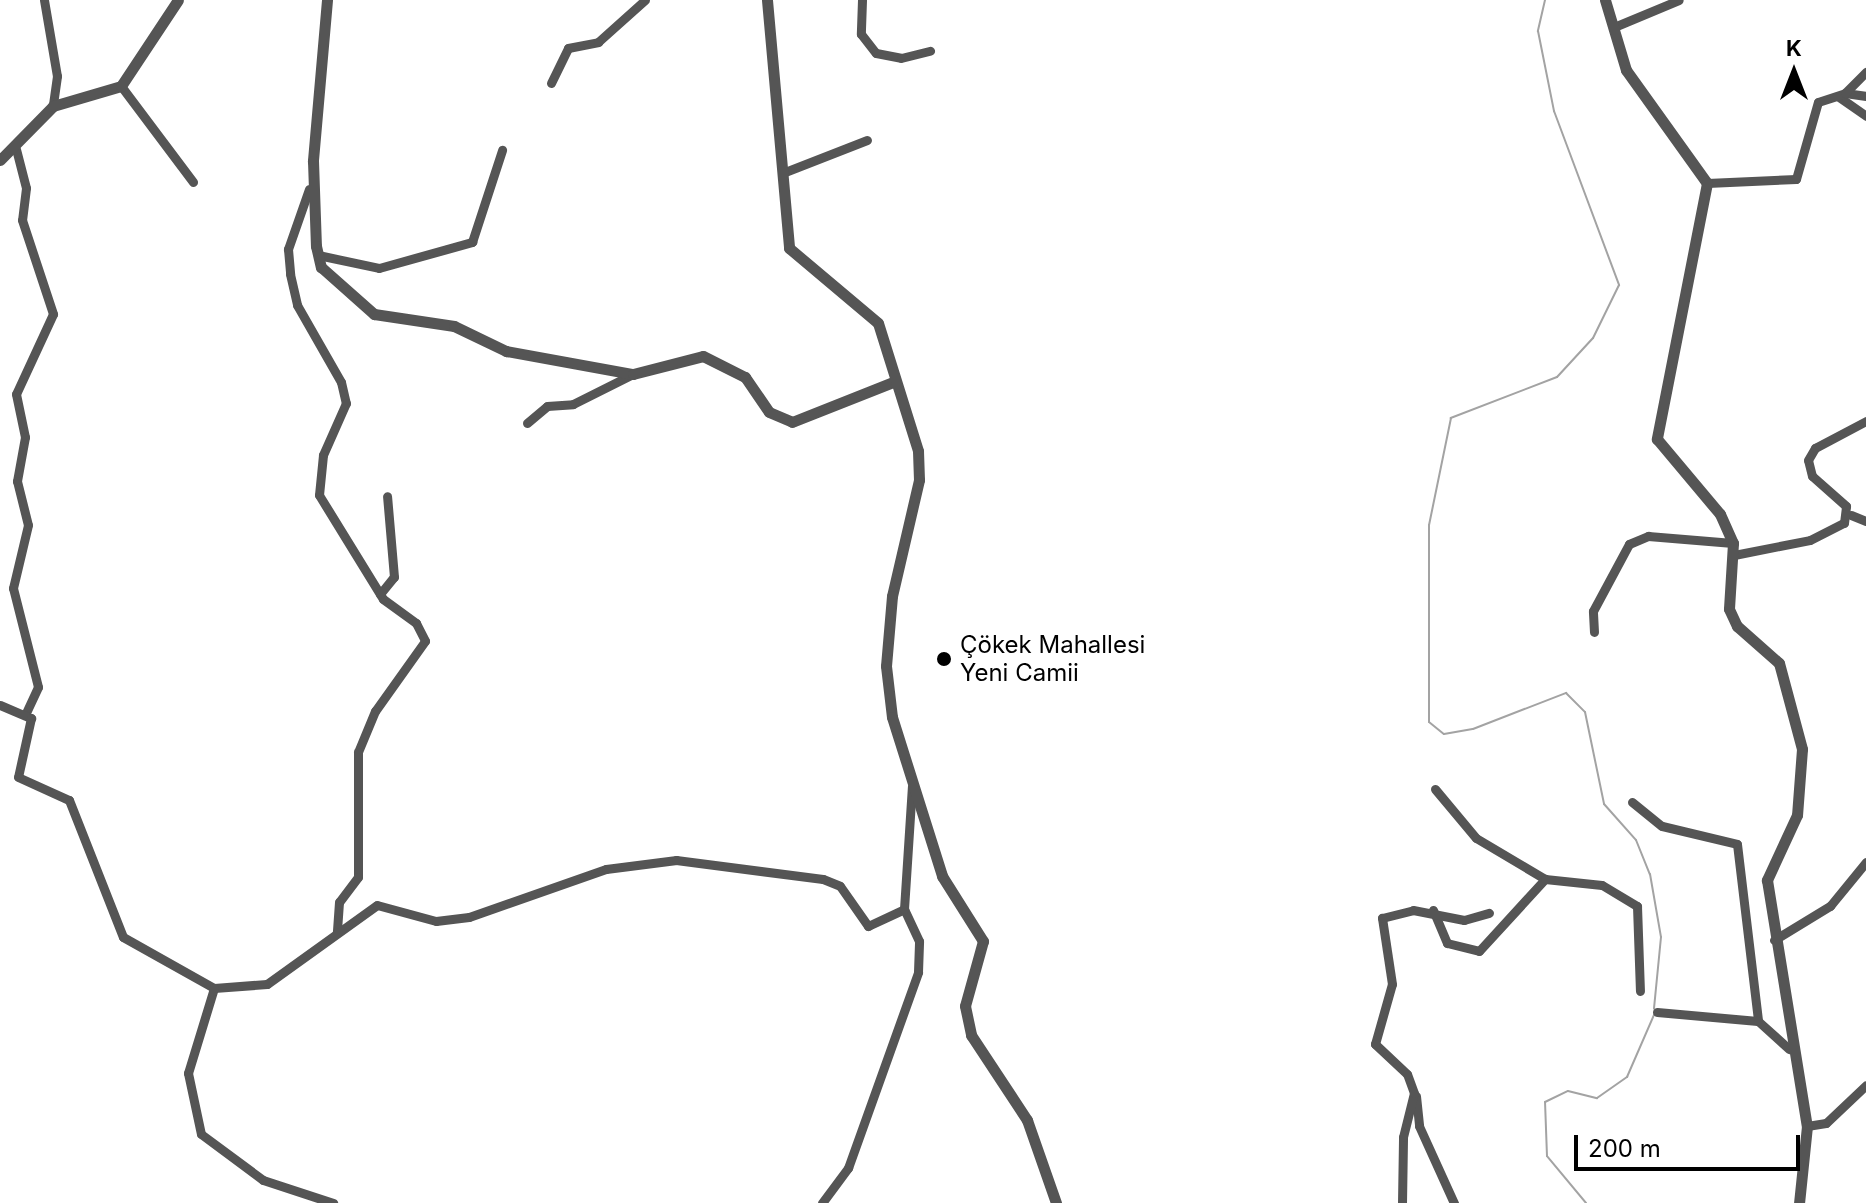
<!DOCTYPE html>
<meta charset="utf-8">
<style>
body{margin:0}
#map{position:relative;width:1866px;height:1203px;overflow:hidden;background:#fff;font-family:Inter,sans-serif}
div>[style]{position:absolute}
.stream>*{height:2px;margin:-1px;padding:0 1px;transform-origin:1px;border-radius:1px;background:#a3a3a3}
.minor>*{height:9px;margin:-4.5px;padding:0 4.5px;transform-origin:4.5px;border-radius:4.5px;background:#555}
.tertiary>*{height:11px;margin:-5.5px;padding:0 5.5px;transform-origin:5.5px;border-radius:5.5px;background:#555}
.dots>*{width:22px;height:22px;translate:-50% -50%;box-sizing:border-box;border:4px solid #fff;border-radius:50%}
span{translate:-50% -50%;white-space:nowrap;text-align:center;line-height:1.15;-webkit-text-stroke:6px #fff;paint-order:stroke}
.poi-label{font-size:24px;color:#000}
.left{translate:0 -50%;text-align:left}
.north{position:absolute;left:1754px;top:32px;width:80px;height:80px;-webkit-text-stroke:6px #fff;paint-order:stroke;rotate:0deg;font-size:22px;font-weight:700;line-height:32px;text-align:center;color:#000}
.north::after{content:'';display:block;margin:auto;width:28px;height:36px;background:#000;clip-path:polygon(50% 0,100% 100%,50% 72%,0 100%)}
.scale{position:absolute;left:1574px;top:1135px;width:226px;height:36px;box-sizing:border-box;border:4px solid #000;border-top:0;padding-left:10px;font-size:24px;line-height:28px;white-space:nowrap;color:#000;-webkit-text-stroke:6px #fff;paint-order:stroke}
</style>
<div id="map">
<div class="stream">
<i style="left:1545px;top:0;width:32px;rotate:103deg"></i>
<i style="left:1538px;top:31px;width:82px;rotate:78.7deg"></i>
<i style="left:1554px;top:111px;width:186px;rotate:69.5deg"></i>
<i style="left:1619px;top:285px;width:59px;rotate:116.1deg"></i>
<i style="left:1593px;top:338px;width:53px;rotate:132.7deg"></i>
<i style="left:1557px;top:377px;width:114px;rotate:158.9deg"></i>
<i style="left:1451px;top:418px;width:109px;rotate:101.6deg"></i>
<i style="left:1429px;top:525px;width:197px;rotate:90deg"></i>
<i style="left:1429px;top:722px;width:19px;rotate:39deg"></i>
<i style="left:1444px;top:734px;width:29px;rotate:-10deg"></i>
<i style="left:1473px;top:729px;width:100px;rotate:-21.2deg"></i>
<i style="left:1566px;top:693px;width:27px;rotate:45deg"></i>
<i style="left:1585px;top:712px;width:94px;rotate:78.3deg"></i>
<i style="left:1604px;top:804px;width:48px;rotate:48.4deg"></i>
<i style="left:1636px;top:840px;width:37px;rotate:68deg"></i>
<i style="left:1650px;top:874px;width:64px;rotate:80.1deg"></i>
<i style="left:1661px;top:937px;width:72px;rotate:95.6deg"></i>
<i style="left:1586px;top:1203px;width:61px;rotate:-129.7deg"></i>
<i style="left:1547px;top:1156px;width:54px;rotate:-92.1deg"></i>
<i style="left:1545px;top:1102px;width:25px;rotate:-26deg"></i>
<i style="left:1568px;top:1091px;width:30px;rotate:14deg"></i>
<i style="left:1597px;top:1098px;width:37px;rotate:-35deg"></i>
<i style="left:1627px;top:1077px;width:68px;rotate:-66.5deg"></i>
</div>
<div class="minor">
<i style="left:44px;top:0;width:77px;rotate:80.3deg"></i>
<i style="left:57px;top:76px;width:30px;rotate:98deg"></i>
<i style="left:862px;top:0;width:34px;rotate:92deg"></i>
<i style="left:861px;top:34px;width:24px;rotate:52deg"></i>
<i style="left:876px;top:53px;width:25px;rotate:11deg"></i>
<i style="left:901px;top:58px;width:30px;rotate:-14deg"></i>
<i style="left:1614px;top:27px;width:70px;rotate:-22.6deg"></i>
<i style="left:551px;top:83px;width:39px;rotate:-64deg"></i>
<i style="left:568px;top:48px;width:31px;rotate:-11deg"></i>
<i style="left:598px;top:42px;width:63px;rotate:-41.8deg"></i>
<i style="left:121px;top:86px;width:120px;rotate:53.1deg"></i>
<i style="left:1845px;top:93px;width:21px;rotate:8deg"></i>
<i style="left:1839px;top:97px;width:33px;rotate:35deg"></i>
<i style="left:16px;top:149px;width:40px;rotate:75.6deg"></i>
<i style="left:26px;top:188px;width:32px;rotate:97deg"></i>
<i style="left:22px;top:220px;width:99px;rotate:71.7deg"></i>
<i style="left:53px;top:314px;width:88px;rotate:114.8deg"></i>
<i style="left:16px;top:394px;width:44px;rotate:78.2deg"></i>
<i style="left:25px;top:437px;width:45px;rotate:100.3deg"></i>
<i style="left:17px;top:481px;width:45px;rotate:76deg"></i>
<i style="left:28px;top:525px;width:65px;rotate:103.4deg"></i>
<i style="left:13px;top:588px;width:102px;rotate:75.8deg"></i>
<i style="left:38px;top:687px;width:29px;rotate:115deg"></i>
<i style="left:785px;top:172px;width:88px;rotate:-21.3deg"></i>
<i style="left:1707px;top:183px;width:89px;rotate:-2.6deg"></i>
<i style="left:1796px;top:179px;width:80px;rotate:-74.1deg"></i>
<i style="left:1818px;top:102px;width:28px;rotate:-18deg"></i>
<i style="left:1845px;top:93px;width:30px;rotate:-45deg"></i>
<i style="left:309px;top:189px;width:64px;rotate:109.3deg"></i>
<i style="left:288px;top:249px;width:25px;rotate:85deg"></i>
<i style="left:290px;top:274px;width:32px;rotate:77deg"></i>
<i style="left:297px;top:305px;width:89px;rotate:60.3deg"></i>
<i style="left:341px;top:382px;width:22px;rotate:77deg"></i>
<i style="left:346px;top:403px;width:57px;rotate:113.9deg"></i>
<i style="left:323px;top:455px;width:40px;rotate:95.7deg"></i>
<i style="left:319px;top:495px;width:122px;rotate:58.4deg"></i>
<i style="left:383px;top:599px;width:41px;rotate:36deg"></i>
<i style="left:416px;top:623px;width:20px;rotate:63deg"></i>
<i style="left:425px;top:641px;width:86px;rotate:125.5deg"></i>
<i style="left:375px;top:711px;width:44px;rotate:112.5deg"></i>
<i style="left:358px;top:752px;width:125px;rotate:90deg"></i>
<i style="left:358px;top:877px;width:31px;rotate:127deg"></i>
<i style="left:339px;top:902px;width:31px;rotate:94deg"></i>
<i style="left:318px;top:255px;width:62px;rotate:12deg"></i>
<i style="left:379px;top:268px;width:97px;rotate:-15.6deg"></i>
<i style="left:472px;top:242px;width:97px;rotate:-71.9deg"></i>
<i style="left:527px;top:423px;width:26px;rotate:-40deg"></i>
<i style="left:547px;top:406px;width:26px;rotate:-4deg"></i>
<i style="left:573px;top:404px;width:67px;rotate:-26.6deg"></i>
<i style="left:1851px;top:515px;width:16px;rotate:22deg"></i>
<i style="left:1734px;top:555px;width:77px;rotate:-11.2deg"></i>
<i style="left:1810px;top:540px;width:38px;rotate:-27deg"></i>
<i style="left:1844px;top:523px;width:17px;rotate:-83deg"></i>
<i style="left:1846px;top:506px;width:45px;rotate:-138.6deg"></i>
<i style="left:1812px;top:476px;width:16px;rotate:-104deg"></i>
<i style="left:1808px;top:460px;width:14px;rotate:-60deg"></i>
<i style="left:1815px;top:448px;width:58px;rotate:-27.9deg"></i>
<i style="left:380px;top:594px;width:22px;rotate:-51deg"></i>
<i style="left:394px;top:577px;width:81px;rotate:-94.9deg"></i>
<i style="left:1594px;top:632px;width:21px;rotate:-93deg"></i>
<i style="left:1593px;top:611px;width:76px;rotate:-61.8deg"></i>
<i style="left:1629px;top:544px;width:21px;rotate:-23deg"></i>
<i style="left:1648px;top:536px;width:85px;rotate:4.7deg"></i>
<i style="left:0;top:705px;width:34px;rotate:23deg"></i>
<i style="left:31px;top:718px;width:60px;rotate:102.4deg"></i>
<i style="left:18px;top:777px;width:56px;rotate:24.3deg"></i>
<i style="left:69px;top:800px;width:147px;rotate:68.5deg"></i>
<i style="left:123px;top:937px;width:104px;rotate:29.3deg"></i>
<i style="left:214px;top:988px;width:53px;rotate:-4.3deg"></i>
<i style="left:267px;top:984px;width:135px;rotate:-35.7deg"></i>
<i style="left:377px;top:905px;width:61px;rotate:15.2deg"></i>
<i style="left:436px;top:921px;width:33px;rotate:-7deg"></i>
<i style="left:469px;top:917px;width:145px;rotate:-19.3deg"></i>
<i style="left:606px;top:869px;width:71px;rotate:-7.3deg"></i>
<i style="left:676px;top:860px;width:148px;rotate:7.4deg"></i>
<i style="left:823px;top:879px;width:18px;rotate:22deg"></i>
<i style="left:840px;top:886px;width:49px;rotate:55deg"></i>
<i style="left:868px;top:926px;width:40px;rotate:-25deg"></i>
<i style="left:1435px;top:789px;width:64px;rotate:50.1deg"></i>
<i style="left:1476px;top:838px;width:80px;rotate:30.7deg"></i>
<i style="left:1632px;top:802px;width:38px;rotate:39deg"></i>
<i style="left:1662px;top:826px;width:77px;rotate:13.5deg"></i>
<i style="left:1737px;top:844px;width:178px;rotate:83.2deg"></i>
<i style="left:1433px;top:910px;width:36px;rotate:67deg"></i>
<i style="left:1447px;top:943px;width:33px;rotate:14deg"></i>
<i style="left:1479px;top:951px;width:98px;rotate:-47.5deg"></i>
<i style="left:1545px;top:879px;width:57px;rotate:6deg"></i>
<i style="left:1602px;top:885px;width:41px;rotate:31deg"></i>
<i style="left:1637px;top:906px;width:85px;rotate:88deg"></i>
<i style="left:1774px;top:940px;width:66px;rotate:-31.3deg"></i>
<i style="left:1830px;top:906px;width:57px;rotate:-50.7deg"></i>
<i style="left:214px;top:988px;width:89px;rotate:107deg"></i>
<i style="left:188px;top:1073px;width:62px;rotate:78deg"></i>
<i style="left:201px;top:1134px;width:77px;rotate:36.6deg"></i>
<i style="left:263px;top:1180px;width:74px;rotate:18.2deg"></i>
<i style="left:1657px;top:1012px;width:101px;rotate:5.1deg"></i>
<i style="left:1758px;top:1021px;width:42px;rotate:42.1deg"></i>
<i style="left:1416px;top:1096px;width:30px;rotate:84deg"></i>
<i style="left:1419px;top:1126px;width:85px;rotate:65.6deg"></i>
<i style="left:1807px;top:1126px;width:19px;rotate:-9deg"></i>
<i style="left:1826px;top:1123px;width:55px;rotate:-43.5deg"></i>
<i style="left:822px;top:1203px;width:44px;rotate:-53.4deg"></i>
<i style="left:848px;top:1168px;width:208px;rotate:-70.3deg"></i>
<i style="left:918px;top:972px;width:31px;rotate:-88deg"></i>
<i style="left:919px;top:941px;width:35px;rotate:-115deg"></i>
<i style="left:904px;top:909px;width:123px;rotate:-86.3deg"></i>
<i style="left:1402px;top:1203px;width:66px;rotate:-89.1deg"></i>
<i style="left:1403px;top:1137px;width:45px;rotate:-76deg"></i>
<i style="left:1414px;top:1093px;width:20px;rotate:-110deg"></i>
<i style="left:1407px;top:1074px;width:44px;rotate:-136.8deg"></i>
<i style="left:1375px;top:1044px;width:62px;rotate:-74.2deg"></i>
<i style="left:1392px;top:984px;width:67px;rotate:-98.6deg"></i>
<i style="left:1382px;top:918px;width:32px;rotate:-14deg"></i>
<i style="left:1413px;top:910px;width:52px;rotate:11.1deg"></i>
<i style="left:1464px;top:920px;width:26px;rotate:-16deg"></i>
</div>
<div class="tertiary">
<i style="left:327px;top:0;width:162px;rotate:95deg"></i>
<i style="left:313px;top:161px;width:85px;rotate:88deg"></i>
<i style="left:316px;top:246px;width:22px;rotate:77deg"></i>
<i style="left:321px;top:267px;width:71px;rotate:41.6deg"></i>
<i style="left:374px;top:314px;width:81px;rotate:8.5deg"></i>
<i style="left:454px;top:326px;width:58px;rotate:25.7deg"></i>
<i style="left:506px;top:351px;width:129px;rotate:10.3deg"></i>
<i style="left:633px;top:374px;width:72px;rotate:-14.4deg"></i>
<i style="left:703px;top:356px;width:47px;rotate:26.6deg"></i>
<i style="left:745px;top:377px;width:42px;rotate:55.6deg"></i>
<i style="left:769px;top:412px;width:25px;rotate:23deg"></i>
<i style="left:792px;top:422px;width:109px;rotate:-21.6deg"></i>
<i style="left:767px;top:0;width:249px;rotate:84.9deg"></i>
<i style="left:789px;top:248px;width:116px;rotate:40.1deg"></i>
<i style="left:878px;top:323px;width:134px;rotate:72.6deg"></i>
<i style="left:918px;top:451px;width:29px;rotate:88deg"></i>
<i style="left:919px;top:480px;width:119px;rotate:103.1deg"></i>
<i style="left:892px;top:596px;width:70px;rotate:94.9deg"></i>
<i style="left:886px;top:666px;width:51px;rotate:83.3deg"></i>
<i style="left:892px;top:717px;width:167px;rotate:72.5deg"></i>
<i style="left:942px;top:876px;width:77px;rotate:57.8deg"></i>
<i style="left:983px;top:941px;width:67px;rotate:105.5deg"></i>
<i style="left:965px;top:1006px;width:30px;rotate:78deg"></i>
<i style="left:971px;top:1035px;width:102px;rotate:56.6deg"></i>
<i style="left:1027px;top:1120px;width:88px;rotate:70.7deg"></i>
<i style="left:1605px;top:0;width:73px;rotate:73.3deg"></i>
<i style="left:1626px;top:70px;width:139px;rotate:54.4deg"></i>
<i style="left:1707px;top:183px;width:261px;rotate:101.1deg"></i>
<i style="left:1657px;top:439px;width:98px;rotate:50deg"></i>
<i style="left:1720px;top:514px;width:32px;rotate:66deg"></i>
<i style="left:1733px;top:543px;width:66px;rotate:93.5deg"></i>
<i style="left:1729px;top:609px;width:19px;rotate:65deg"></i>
<i style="left:1737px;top:626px;width:56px;rotate:41.4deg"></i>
<i style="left:1779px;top:663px;width:89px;rotate:75deg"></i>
<i style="left:1802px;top:749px;width:66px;rotate:94.3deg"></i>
<i style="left:1797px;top:815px;width:72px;rotate:114.8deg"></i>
<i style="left:1767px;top:880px;width:249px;rotate:80.8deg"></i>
<i style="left:1807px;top:1126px;width:77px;rotate:95.9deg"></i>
<i style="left:0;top:160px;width:76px;rotate:-45.5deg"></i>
<i style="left:53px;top:106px;width:71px;rotate:-16.4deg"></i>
<i style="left:121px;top:86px;width:103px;rotate:-56.5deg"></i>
</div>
<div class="dots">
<i style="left:944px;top:659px;background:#000"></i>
</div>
<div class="poi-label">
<span class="left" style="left:960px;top:659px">Çökek Mahallesi<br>Yeni Camii</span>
</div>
<div class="north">K</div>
<div class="scale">200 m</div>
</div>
